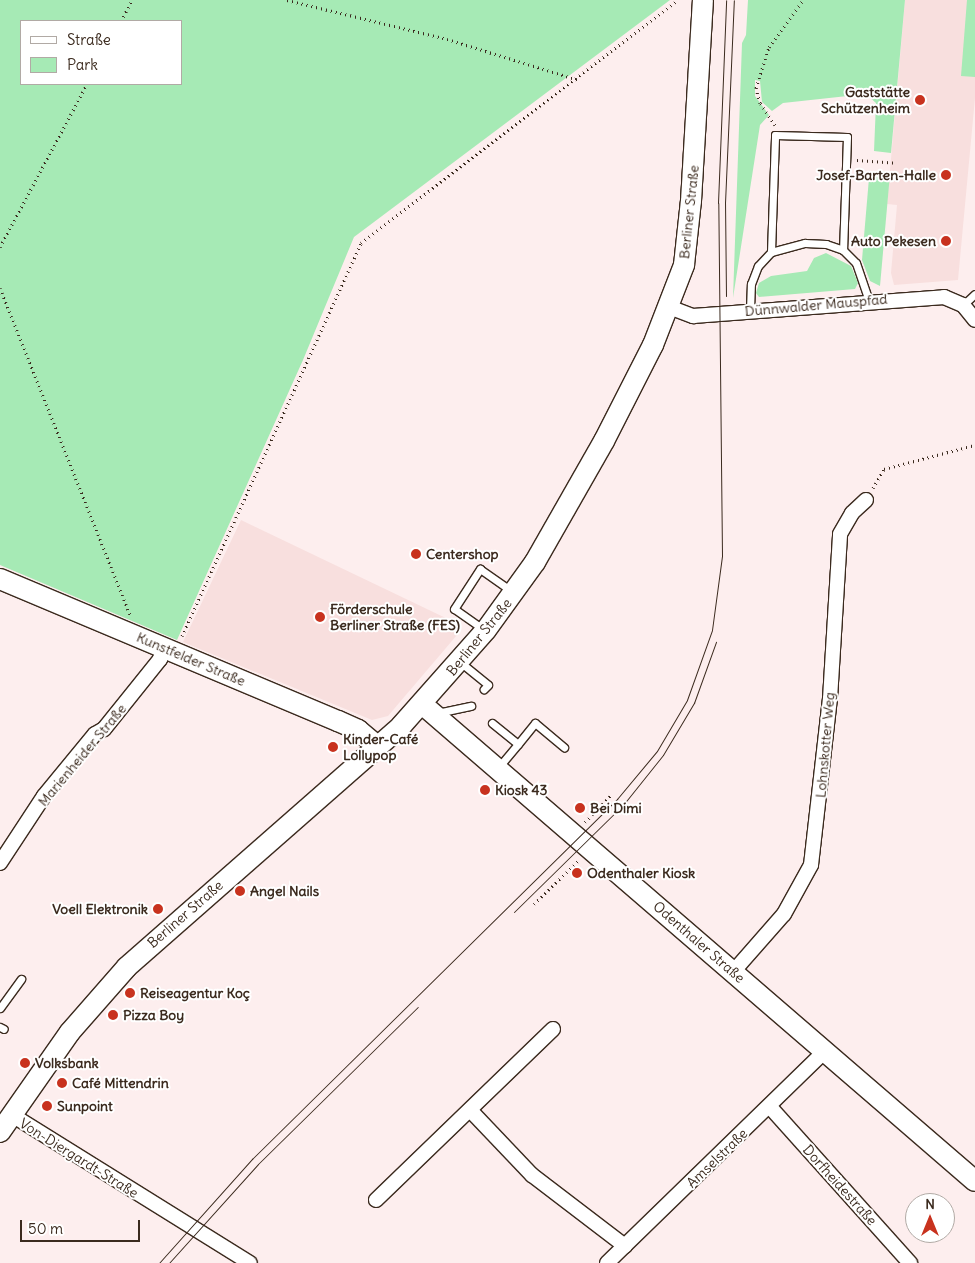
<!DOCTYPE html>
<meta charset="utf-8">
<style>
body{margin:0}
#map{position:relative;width:975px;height:1263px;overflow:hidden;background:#fdeeee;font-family:Delius,sans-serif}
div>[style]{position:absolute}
.built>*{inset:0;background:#f8dfde}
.green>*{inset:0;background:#a6eab5}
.path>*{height:3px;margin-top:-1.5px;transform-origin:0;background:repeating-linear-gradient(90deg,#3b2a1e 0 1px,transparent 0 5px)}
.roads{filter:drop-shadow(1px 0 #3b2a1e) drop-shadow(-1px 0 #3b2a1e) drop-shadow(0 1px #3b2a1e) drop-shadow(0 -1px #3b2a1e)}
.lane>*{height:7px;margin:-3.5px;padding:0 3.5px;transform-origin:3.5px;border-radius:3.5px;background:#fff}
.street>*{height:14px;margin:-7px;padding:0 7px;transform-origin:7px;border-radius:7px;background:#fff}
.secondary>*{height:20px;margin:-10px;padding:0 10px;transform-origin:10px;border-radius:10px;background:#fff}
.tram>*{height:1px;margin:-0.5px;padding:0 0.5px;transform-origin:0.5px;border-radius:0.5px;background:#3b2a1e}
.dots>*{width:14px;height:14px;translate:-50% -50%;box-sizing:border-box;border:2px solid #fff;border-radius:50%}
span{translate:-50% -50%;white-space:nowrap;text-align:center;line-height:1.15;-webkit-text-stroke:4px #fff;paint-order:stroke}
.poi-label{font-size:14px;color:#3b2a1e;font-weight:700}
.right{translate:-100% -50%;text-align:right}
.left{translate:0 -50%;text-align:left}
.street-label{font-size:14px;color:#3b2a1e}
.legend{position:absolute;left:20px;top:20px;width:162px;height:65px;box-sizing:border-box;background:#fff;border:1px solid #b1aaa5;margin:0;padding:6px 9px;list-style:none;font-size:15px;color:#3b2a1e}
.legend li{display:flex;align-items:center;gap:10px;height:25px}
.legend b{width:25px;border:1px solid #b1aaa5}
.north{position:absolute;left:905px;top:1193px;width:50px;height:50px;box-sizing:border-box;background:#fff;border:1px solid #b1aaa5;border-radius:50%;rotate:0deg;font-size:14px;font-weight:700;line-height:20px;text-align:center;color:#3b2a1e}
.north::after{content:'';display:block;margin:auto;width:18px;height:22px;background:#c8321e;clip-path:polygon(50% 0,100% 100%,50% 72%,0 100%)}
.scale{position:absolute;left:20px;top:1220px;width:120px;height:22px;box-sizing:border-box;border:2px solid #3b2a1e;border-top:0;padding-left:6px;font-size:15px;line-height:18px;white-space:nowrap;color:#3b2a1e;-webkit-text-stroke:4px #fff;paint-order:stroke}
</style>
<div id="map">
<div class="built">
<i style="clip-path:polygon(905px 0,975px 0,975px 98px,958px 280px,894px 285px,891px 273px,897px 205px,887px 204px)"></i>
<i style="clip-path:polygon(241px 520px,452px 621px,447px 627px,457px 635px,388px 716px,372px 720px,183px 642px)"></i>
</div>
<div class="green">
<i style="clip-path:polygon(evenodd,0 0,670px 0,354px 237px,303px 360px,177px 640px,0 565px,0 0,21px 21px,181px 21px,181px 84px,21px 84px,21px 21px)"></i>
<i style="clip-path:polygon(748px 0,905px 0,891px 153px,874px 151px,876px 103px,866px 94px,783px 103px,772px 111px,762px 102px,760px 81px,755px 80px,755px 96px,769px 115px,760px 125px,733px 298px,742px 43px,746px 35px)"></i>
<i style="clip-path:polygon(967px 0,975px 0,975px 77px,961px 76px)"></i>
<i style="clip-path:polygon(883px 171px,890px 174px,880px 286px,870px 281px,862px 260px,869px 178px)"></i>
<i style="clip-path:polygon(826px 253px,851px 266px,858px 283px,855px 289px,759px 297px,756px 293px,759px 283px,771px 276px,807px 271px,814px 258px)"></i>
</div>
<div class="path">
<i style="left:287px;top:0;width:165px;rotate:13.7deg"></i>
<i style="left:447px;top:39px;width:138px;rotate:17.3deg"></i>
<i style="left:121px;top:21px;width:24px;rotate:-62deg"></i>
<i style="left:775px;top:125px;width:27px;rotate:-124deg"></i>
<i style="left:760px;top:103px;width:16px;rotate:-105deg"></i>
<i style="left:756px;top:88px;width:43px;rotate:-72.4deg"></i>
<i style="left:769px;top:47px;width:58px;rotate:-54.1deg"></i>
<i style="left:857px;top:160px;width:39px;rotate:4deg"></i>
<i style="left:0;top:247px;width:185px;rotate:-61.9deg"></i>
<i style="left:0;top:288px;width:352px;rotate:68.3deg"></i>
<i style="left:873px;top:488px;width:22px;rotate:-60deg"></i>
<i style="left:884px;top:469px;width:94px;rotate:-14.8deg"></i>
<i style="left:182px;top:636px;width:432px;rotate:-65.5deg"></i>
<i style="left:361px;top:243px;width:399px;rotate:-37.5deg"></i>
<i style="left:585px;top:822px;width:39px;rotate:-46deg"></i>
<i style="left:534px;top:904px;width:62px;rotate:-44.3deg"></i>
</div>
<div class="roads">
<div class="lane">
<i style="left:771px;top:252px;width:117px;rotate:-88deg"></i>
<i style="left:775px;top:135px;width:72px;rotate:1.6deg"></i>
<i style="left:847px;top:137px;width:113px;rotate:92deg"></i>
<i style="left:963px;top:305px;width:16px;rotate:-43deg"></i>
<i style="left:750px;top:310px;width:26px;rotate:-88deg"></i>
<i style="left:751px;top:284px;width:19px;rotate:-69deg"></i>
<i style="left:758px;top:266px;width:19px;rotate:-47deg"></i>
<i style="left:771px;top:252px;width:35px;rotate:-15deg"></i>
<i style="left:805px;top:243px;width:21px;rotate:3deg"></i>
<i style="left:826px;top:244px;width:18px;rotate:19deg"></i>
<i style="left:843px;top:250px;width:18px;rotate:45deg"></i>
<i style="left:856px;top:263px;width:40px;rotate:71.1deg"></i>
<i style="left:483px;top:629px;width:35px;rotate:-145deg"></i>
<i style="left:454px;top:609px;width:48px;rotate:-57deg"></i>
<i style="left:480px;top:569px;width:39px;rotate:35deg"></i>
<i style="left:460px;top:662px;width:36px;rotate:39deg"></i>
<i style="left:488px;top:685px;width:6px;rotate:135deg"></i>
<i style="left:437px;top:713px;width:35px;rotate:-12deg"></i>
<i style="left:492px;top:723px;width:33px;rotate:39deg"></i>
<i style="left:518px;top:744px;width:31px;rotate:130deg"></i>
<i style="left:518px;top:744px;width:27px;rotate:-51deg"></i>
<i style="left:535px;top:723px;width:38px;rotate:40deg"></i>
<i style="left:0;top:1008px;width:36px;rotate:-54deg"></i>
<i style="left:0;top:1027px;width:4px;rotate:27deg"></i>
</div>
<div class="street">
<i style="left:669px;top:307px;width:26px;rotate:21deg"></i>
<i style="left:693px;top:316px;width:252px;rotate:-4.3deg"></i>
<i style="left:944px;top:297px;width:21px;rotate:23deg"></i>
<i style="left:963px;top:305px;width:19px;rotate:51deg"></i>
<i style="left:0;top:863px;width:80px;rotate:-56.7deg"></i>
<i style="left:44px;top:796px;width:80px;rotate:-50.6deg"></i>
<i style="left:95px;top:734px;width:10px;rotate:-29deg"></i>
<i style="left:104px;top:729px;width:90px;rotate:-51.3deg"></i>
<i style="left:160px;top:659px;width:13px;rotate:-72deg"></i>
<i style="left:733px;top:972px;width:77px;rotate:-48.7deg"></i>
<i style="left:784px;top:914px;width:56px;rotate:-61.1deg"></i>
<i style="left:811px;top:865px;width:167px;rotate:-83.5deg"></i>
<i style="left:830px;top:699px;width:165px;rotate:-86.5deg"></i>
<i style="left:840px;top:534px;width:24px;rotate:-60deg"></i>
<i style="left:852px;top:513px;width:19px;rotate:-43deg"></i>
<i style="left:770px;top:1107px;width:210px;rotate:48.1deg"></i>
<i style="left:470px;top:1110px;width:90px;rotate:46.4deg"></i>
<i style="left:532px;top:1175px;width:117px;rotate:37.4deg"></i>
<i style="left:12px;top:1115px;width:280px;rotate:31.9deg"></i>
<i style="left:376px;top:1200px;width:246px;rotate:-44deg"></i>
<i style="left:607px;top:1263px;width:304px;rotate:-44.2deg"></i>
</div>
<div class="secondary">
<i style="left:0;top:579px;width:367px;rotate:22.8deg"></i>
<i style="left:338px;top:721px;width:22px;rotate:24deg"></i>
<i style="left:358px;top:730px;width:26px;rotate:40deg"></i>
<i style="left:422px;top:704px;width:730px;rotate:40.78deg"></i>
<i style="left:0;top:1132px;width:122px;rotate:-55deg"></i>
<i style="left:70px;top:1032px;width:86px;rotate:-48.8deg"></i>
<i style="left:127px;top:967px;width:365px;rotate:-41.3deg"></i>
<i style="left:401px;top:726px;width:128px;rotate:-48.5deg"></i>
<i style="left:486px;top:630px;width:84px;rotate:-54.2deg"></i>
<i style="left:535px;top:562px;width:139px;rotate:-60.3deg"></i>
<i style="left:604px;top:441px;width:108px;rotate:-63deg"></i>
<i style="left:653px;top:345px;width:86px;rotate:-68.8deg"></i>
<i style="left:684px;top:265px;width:64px;rotate:-83.8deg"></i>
<i style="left:691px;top:201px;width:201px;rotate:-86.6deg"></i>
</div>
</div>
<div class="tram">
<i style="left:726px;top:296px;width:93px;rotate:-90.6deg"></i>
<i style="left:725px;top:203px;width:203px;rotate:-87.5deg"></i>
<i style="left:514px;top:912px;width:153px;rotate:-44.5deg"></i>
<i style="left:623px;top:805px;width:64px;rotate:-51.3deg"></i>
<i style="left:663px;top:755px;width:61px;rotate:-59.2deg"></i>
<i style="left:694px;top:703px;width:65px;rotate:-70.2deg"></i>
<i style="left:159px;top:1263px;width:140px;rotate:-48.2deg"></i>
<i style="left:252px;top:1159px;width:513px;rotate:-44.6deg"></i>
<i style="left:617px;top:799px;width:62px;rotate:-50.2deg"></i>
<i style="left:657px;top:751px;width:59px;rotate:-59.5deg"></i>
<i style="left:687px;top:700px;width:74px;rotate:-70.3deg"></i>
<i style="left:712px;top:630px;width:75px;rotate:-82.3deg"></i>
<i style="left:722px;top:556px;width:353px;rotate:-90.6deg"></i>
<i style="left:718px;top:203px;width:203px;rotate:-87.7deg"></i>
<i style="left:169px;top:1263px;width:133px;rotate:-48deg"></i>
<i style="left:258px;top:1164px;width:224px;rotate:-44.5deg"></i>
</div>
<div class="dots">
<i style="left:920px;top:100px;background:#c8321e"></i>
<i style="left:946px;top:175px;background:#c8321e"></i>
<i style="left:946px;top:241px;background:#c8321e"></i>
<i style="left:416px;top:554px;background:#c8321e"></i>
<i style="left:320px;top:617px;background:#c8321e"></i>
<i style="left:333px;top:747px;background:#c8321e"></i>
<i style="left:485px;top:790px;background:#c8321e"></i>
<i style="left:580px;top:808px;background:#c8321e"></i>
<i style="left:577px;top:873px;background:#c8321e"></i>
<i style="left:240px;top:891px;background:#c8321e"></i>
<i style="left:158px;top:909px;background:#c8321e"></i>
<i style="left:130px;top:993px;background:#c8321e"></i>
<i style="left:113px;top:1015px;background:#c8321e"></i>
<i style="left:25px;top:1063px;background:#c8321e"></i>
<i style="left:62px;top:1083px;background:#c8321e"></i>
<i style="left:47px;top:1106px;background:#c8321e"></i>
</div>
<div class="poi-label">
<span class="right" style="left:910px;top:100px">Gaststätte<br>Schützenheim</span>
<span class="right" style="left:936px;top:175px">Josef-Barten-Halle</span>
<span class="right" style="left:936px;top:241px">Auto Pekesen</span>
<span class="left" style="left:426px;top:554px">Centershop</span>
<span class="left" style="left:330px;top:617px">Förderschule<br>Berliner Straße (FES)</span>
<span class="left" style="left:343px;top:747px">Kinder-Café<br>Lollypop</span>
<span class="left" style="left:495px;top:790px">Kiosk 43</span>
<span class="left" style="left:590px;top:808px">Bei Dimi</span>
<span class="left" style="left:587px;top:873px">Odenthaler Kiosk</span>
<span class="left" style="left:250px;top:891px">Angel Nails</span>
<span class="right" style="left:148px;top:909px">Voell Elektronik</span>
<span class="left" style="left:140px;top:993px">Reiseagentur Koç</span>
<span class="left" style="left:123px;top:1015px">Pizza Boy</span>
<span class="left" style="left:35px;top:1063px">Volksbank</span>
<span class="left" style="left:72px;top:1083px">Café Mittendrin</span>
<span class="left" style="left:57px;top:1106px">Sunpoint</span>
</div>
<div class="street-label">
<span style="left:689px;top:212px;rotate:-84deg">Berliner Straße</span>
<span style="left:816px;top:305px;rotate:-5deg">Dünnwalder Mauspfad</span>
<span style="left:479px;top:637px;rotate:-51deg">Berliner Straße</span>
<span style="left:191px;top:659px;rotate:23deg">Kunstfelder Straße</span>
<span style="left:825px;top:745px;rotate:-85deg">Lohnskotter Weg</span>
<span style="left:82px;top:755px;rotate:-50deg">Marienheider Straße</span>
<span style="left:185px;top:914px;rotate:-41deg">Berliner Straße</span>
<span style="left:699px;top:942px;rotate:41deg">Odenthaler Straße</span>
<span style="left:79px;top:1158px;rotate:32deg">Von-Diergardt-Straße</span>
<span style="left:717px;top:1158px;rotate:-44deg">Amselstraße</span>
<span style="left:840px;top:1185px;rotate:48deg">Dorfheidestraße</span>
</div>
<ul class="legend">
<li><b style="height:6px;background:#fff"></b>Straße</li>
<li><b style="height:14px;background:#a6eab5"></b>Park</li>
</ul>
<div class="north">N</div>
<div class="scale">50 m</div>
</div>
